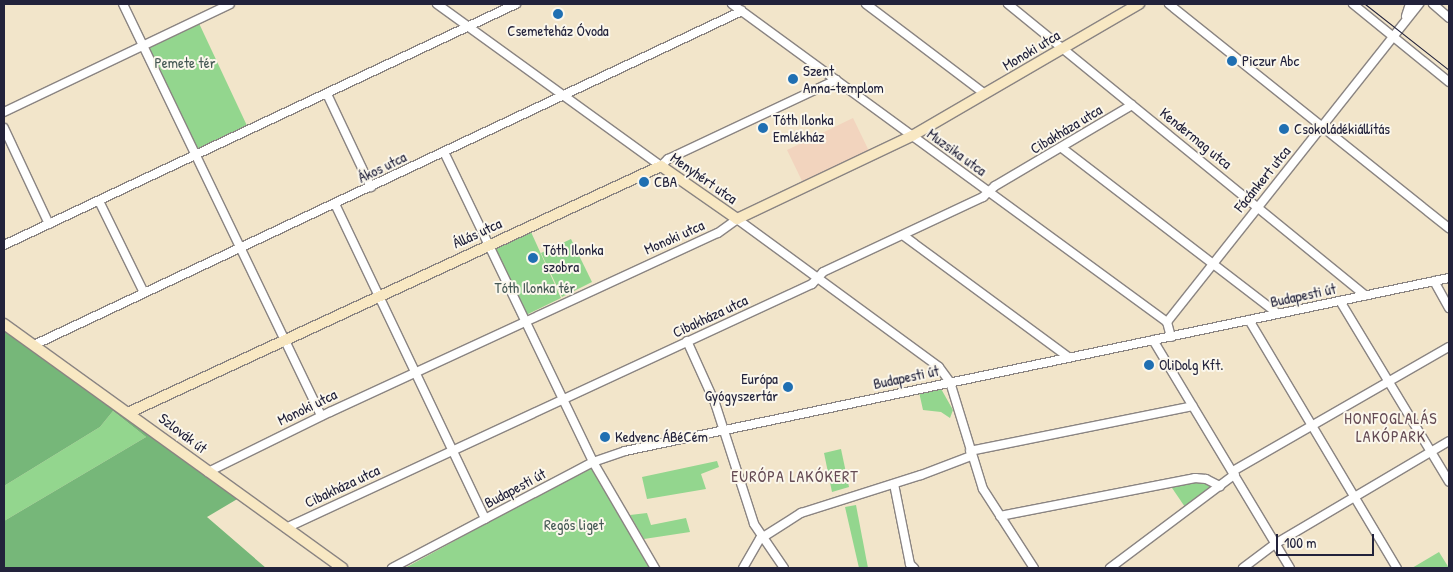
<!DOCTYPE html>
<meta charset="utf-8">
<style>
body{margin:0}
#map{position:relative;width:1453px;height:572px;overflow:hidden;background:#f2e5ca;font-family:"Patrick Hand",sans-serif}
div>[style]{position:absolute}
.built>*{inset:0;background:#f2d4be}
.green>*{inset:0;background:#93d68e}
.forest>*{inset:0;background:#76b779}
.roads{filter:drop-shadow(1px 0 #8a8482) drop-shadow(-1px 0 #8a8482) drop-shadow(0 1px #8a8482) drop-shadow(0 -1px #8a8482)}
.street>*{height:8px;margin:-4px;padding:0 4px;transform-origin:4px;border-radius:4px;background:#fff}
.secondary>*{height:10px;margin:-5px;padding:0 5px;transform-origin:5px;border-radius:5px;background:#f8e8c3}
.tram>*{height:1px;margin:-0.5px;padding:0 0.5px;transform-origin:0.5px;border-radius:0.5px;background:#22223b}
.dots>*{width:14px;height:14px;translate:-50% -50%;box-sizing:border-box;border:2px solid #fbf7ec;border-radius:50%}
span{translate:-50% -50%;white-space:nowrap;text-align:center;line-height:1.15;-webkit-text-stroke:4px #fbf7ec;paint-order:stroke}
.poi-label{font-size:15px;color:#22223b}
.left{translate:0 -50%;text-align:left}
.right{translate:-100% -50%;text-align:right}
.street-label{font-size:15px;color:#22223b}
.park-label{font-size:15px;color:#445854}
.neighbourhood-label{font-size:16px;color:#654b54;letter-spacing:1px}
.frame{position:absolute;inset:0;border:5px solid #22223b;pointer-events:none}
.scale{position:absolute;left:1276px;top:534px;width:98px;height:22px;box-sizing:border-box;border:2px solid #22223b;border-top:0;padding-left:6px;font-size:15px;line-height:18px;white-space:nowrap;color:#22223b;-webkit-text-stroke:4px #fbf7ec;paint-order:stroke}
</style>
<div id="map">
<div class="built">
<i style="clip-path:polygon(853px 118px,869px 151px,803px 183px,787px 150px)"></i>
</div>
<div class="green">
<i style="clip-path:polygon(197px 19px,249px 130px,195px 155px,143px 45px)"></i>
<i style="clip-path:polygon(531px 232px,561px 298px,526px 315px,495px 247px)"></i>
<i style="clip-path:polygon(571px 239px,592px 282px,562px 297px,541px 253px)"></i>
<i style="clip-path:polygon(940px 387px,953px 410px,950px 418px,941px 412px,923px 410px,919px 392px)"></i>
<i style="clip-path:polygon(113px 411px,146px 437px,4px 521px,4px 486px,100px 427px)"></i>
<i style="clip-path:polygon(841px 449px,849px 487px,832px 492px,824px 453px)"></i>
<i style="clip-path:polygon(717px 461px,719px 467px,701px 474px,706px 489px,647px 499px,642px 477px)"></i>
<i style="clip-path:polygon(593px 465px,652px 568px,405px 568px)"></i>
<i style="clip-path:polygon(1199px 479px,1210px 483px,1210px 490px,1185px 507px,1170px 485px)"></i>
<i style="clip-path:polygon(856px 505px,868px 568px,859px 568px,845px 507px)"></i>
<i style="clip-path:polygon(647px 513px,651px 525px,686px 518px,690px 532px,644px 539px,630px 515px)"></i>
<i style="clip-path:polygon(1439px 552px,1449px 568px,1412px 568px)"></i>
</div>
<div class="forest">
<i style="clip-path:polygon(4px 328px,239px 498px,207px 517px,266px 568px,4px 568px,4px 521px,146px 437px,113px 411px,100px 427px,4px 486px)"></i>
</div>
<div class="roads">
<div class="street">
<i style="left:123px;top:4px;width:457px;rotate:64.3deg"></i>
<i style="left:437px;top:4px;width:276px;rotate:35.9deg"></i>
<i style="left:661px;top:166px;width:10px;rotate:-45deg"></i>
<i style="left:668px;top:159px;width:186px;rotate:-25.2deg"></i>
<i style="left:732px;top:4px;width:539px;rotate:36.17deg"></i>
<i style="left:866px;top:4px;width:149px;rotate:37.1deg"></i>
<i style="left:1008px;top:4px;width:461px;rotate:39.2deg"></i>
<i style="left:1169px;top:4px;width:359px;rotate:38.7deg"></i>
<i style="left:1353px;top:4px;width:124px;rotate:39.1deg"></i>
<i style="left:1433px;top:4px;width:21px;rotate:41deg"></i>
<i style="left:1406px;top:16px;width:13px;rotate:-72deg"></i>
<i style="left:327px;top:94px;width:103px;rotate:64.7deg"></i>
<i style="left:4px;top:112px;width:250px;rotate:-25.5deg"></i>
<i style="left:4px;top:128px;width:106px;rotate:64.9deg"></i>
<i style="left:1062px;top:148px;width:272px;rotate:37.5deg"></i>
<i style="left:444px;top:152px;width:344px;rotate:64.3deg"></i>
<i style="left:593px;top:462px;width:123px;rotate:59.7deg"></i>
<i style="left:99px;top:201px;width:102px;rotate:63.9deg"></i>
<i style="left:335px;top:204px;width:349px;rotate:64.5deg"></i>
<i style="left:904px;top:236px;width:204px;rotate:36.4deg"></i>
<i style="left:4px;top:245px;width:566px;rotate:-25.21deg"></i>
<i style="left:1434px;top:281px;width:31px;rotate:61deg"></i>
<i style="left:1340px;top:301px;width:211px;rotate:58.9deg"></i>
<i style="left:1249px;top:320px;width:289px;rotate:59.2deg"></i>
<i style="left:1171px;top:337px;width:16px;rotate:-105deg"></i>
<i style="left:1167px;top:322px;width:406px;rotate:-51.6deg"></i>
<i style="left:1153px;top:340px;width:266px;rotate:59deg"></i>
<i style="left:687px;top:341px;width:68px;rotate:65.7deg"></i>
<i style="left:715px;top:403px;width:127px;rotate:72.1deg"></i>
<i style="left:754px;top:524px;width:53px;rotate:55.7deg"></i>
<i style="left:34px;top:345px;width:783px;rotate:-25.26deg"></i>
<i style="left:970px;top:451px;width:227px;rotate:-11.4deg"></i>
<i style="left:1233px;top:471px;width:249px;rotate:-29.9deg"></i>
<i style="left:208px;top:472px;width:136px;rotate:-26.2deg"></i>
<i style="left:330px;top:412px;width:427px;rotate:-24.8deg"></i>
<i style="left:718px;top:233px;width:24px;rotate:-36deg"></i>
<i style="left:737px;top:219px;width:250px;rotate:36.2deg"></i>
<i style="left:939px;top:367px;width:19px;rotate:54deg"></i>
<i style="left:950px;top:382px;width:112px;rotate:72.9deg"></i>
<i style="left:983px;top:489px;width:94px;rotate:57.2deg"></i>
<i style="left:894px;top:484px;width:82px;rotate:78.7deg"></i>
<i style="left:910px;top:564px;width:6px;rotate:45deg"></i>
<i style="left:1000px;top:516px;width:199px;rotate:-11deg"></i>
<i style="left:1195px;top:478px;width:11px;rotate:5deg"></i>
<i style="left:1206px;top:479px;width:16px;rotate:27deg"></i>
<i style="left:286px;top:528px;width:580px;rotate:-24.89deg"></i>
<i style="left:812px;top:284px;width:16px;rotate:-47deg"></i>
<i style="left:823px;top:272px;width:177px;rotate:-25.1deg"></i>
<i style="left:983px;top:197px;width:16px;rotate:-43deg"></i>
<i style="left:995px;top:186px;width:159px;rotate:-30.6deg"></i>
<i style="left:392px;top:568px;width:227px;rotate:-27.8deg"></i>
<i style="left:593px;top:462px;width:34px;rotate:-19deg"></i>
<i style="left:625px;top:451px;width:842px;rotate:-11.86deg"></i>
<i style="left:743px;top:568px;width:34px;rotate:-60deg"></i>
<i style="left:760px;top:539px;width:49px;rotate:-32.4deg"></i>
<i style="left:801px;top:513px;width:126px;rotate:-17.6deg"></i>
<i style="left:921px;top:475px;width:53px;rotate:-20.8deg"></i>
<i style="left:1110px;top:568px;width:156px;rotate:-36.9deg"></i>
<i style="left:1243px;top:568px;width:40px;rotate:-37deg"></i>
<i style="left:1275px;top:544px;width:202px;rotate:-30.6deg"></i>
</div>
<div class="secondary">
<i style="left:4px;top:324px;width:417px;rotate:35.8deg"></i>
<i style="left:130px;top:412px;width:585px;rotate:-24.86deg"></i>
<i style="left:661px;top:166px;width:93px;rotate:34.9deg"></i>
<i style="left:737px;top:219px;width:194px;rotate:-25.4deg"></i>
<i style="left:912px;top:136px;width:263px;rotate:-30.2deg"></i>
</div>
</div>
<div class="tram">
<i style="left:1365px;top:4px;width:107px;rotate:38.2deg"></i>
</div>
<div class="dots">
<i style="left:558px;top:14px;background:#1f6fb2"></i>
<i style="left:1232px;top:61px;background:#1f6fb2"></i>
<i style="left:793px;top:79px;background:#1f6fb2"></i>
<i style="left:763px;top:128px;background:#1f6fb2"></i>
<i style="left:1284px;top:129px;background:#1f6fb2"></i>
<i style="left:644px;top:182px;background:#1f6fb2"></i>
<i style="left:533px;top:258px;background:#1f6fb2"></i>
<i style="left:1149px;top:365px;background:#1f6fb2"></i>
<i style="left:788px;top:387px;background:#1f6fb2"></i>
<i style="left:605px;top:437px;background:#1f6fb2"></i>
</div>
<div class="poi-label">
<span style="left:558px;top:31px">Csemeteház Óvoda</span>
<span class="left" style="left:1242px;top:61px">Piczur Abc</span>
<span class="left" style="left:803px;top:79px">Szent<br>Anna-templom</span>
<span class="left" style="left:773px;top:128px">Tóth Ilonka<br>Emlékház</span>
<span class="left" style="left:1294px;top:129px">Csokoládékiállítás</span>
<span class="left" style="left:654px;top:182px">CBA</span>
<span class="left" style="left:543px;top:258px">Tóth Ilonka<br>szobra</span>
<span class="left" style="left:1159px;top:365px">OliDolg Kft.</span>
<span class="right" style="left:778px;top:387px">Európa<br>Gyógyszertár</span>
<span class="left" style="left:615px;top:437px">Kedvenc ÁBéCém</span>
</div>
<div class="street-label">
<span style="left:1031px;top:50px;rotate:-31deg">Monoki utca</span>
<span style="left:1066px;top:129px;rotate:-31deg">Cibakháza utca</span>
<span style="left:1196px;top:138px;rotate:39deg">Kendermag utca</span>
<span style="left:957px;top:152px;rotate:36deg">Muzsika utca</span>
<span style="left:382px;top:167px;rotate:-26deg">Ákos utca</span>
<span style="left:704px;top:178px;rotate:35deg">Menyhért utca</span>
<span style="left:1262px;top:179px;rotate:-51deg">Fácánkert utca</span>
<span style="left:477px;top:233px;rotate:-25deg">Állás utca</span>
<span style="left:674px;top:237px;rotate:-24deg">Monoki utca</span>
<span style="left:1303px;top:295px;rotate:-12deg">Budapesti út</span>
<span style="left:710px;top:316px;rotate:-25deg">Cibakháza utca</span>
<span style="left:906px;top:377px;rotate:-12deg">Budapesti út</span>
<span style="left:307px;top:407px;rotate:-26deg">Monoki utca</span>
<span style="left:183px;top:433px;rotate:37deg">Szlovák út</span>
<span style="left:342px;top:486px;rotate:-25deg">Cibakháza utca</span>
<span style="left:515px;top:488px;rotate:-28deg">Budapesti út</span>
</div>
<div class="park-label">
<span style="left:185px;top:63px">Pemete tér</span>
<span style="left:535px;top:288px">Tóth Ilonka tér</span>
<span style="left:574px;top:525px">Regős liget</span>
</div>
<div class="neighbourhood-label">
<span style="left:1391px;top:427px">HONFOGLALÁS<br>LAKÓPARK</span>
<span style="left:795px;top:476px">EURÓPA LAKÓKERT</span>
</div>
<div class="frame"></div>
<div class="scale">100 m</div>
</div>
